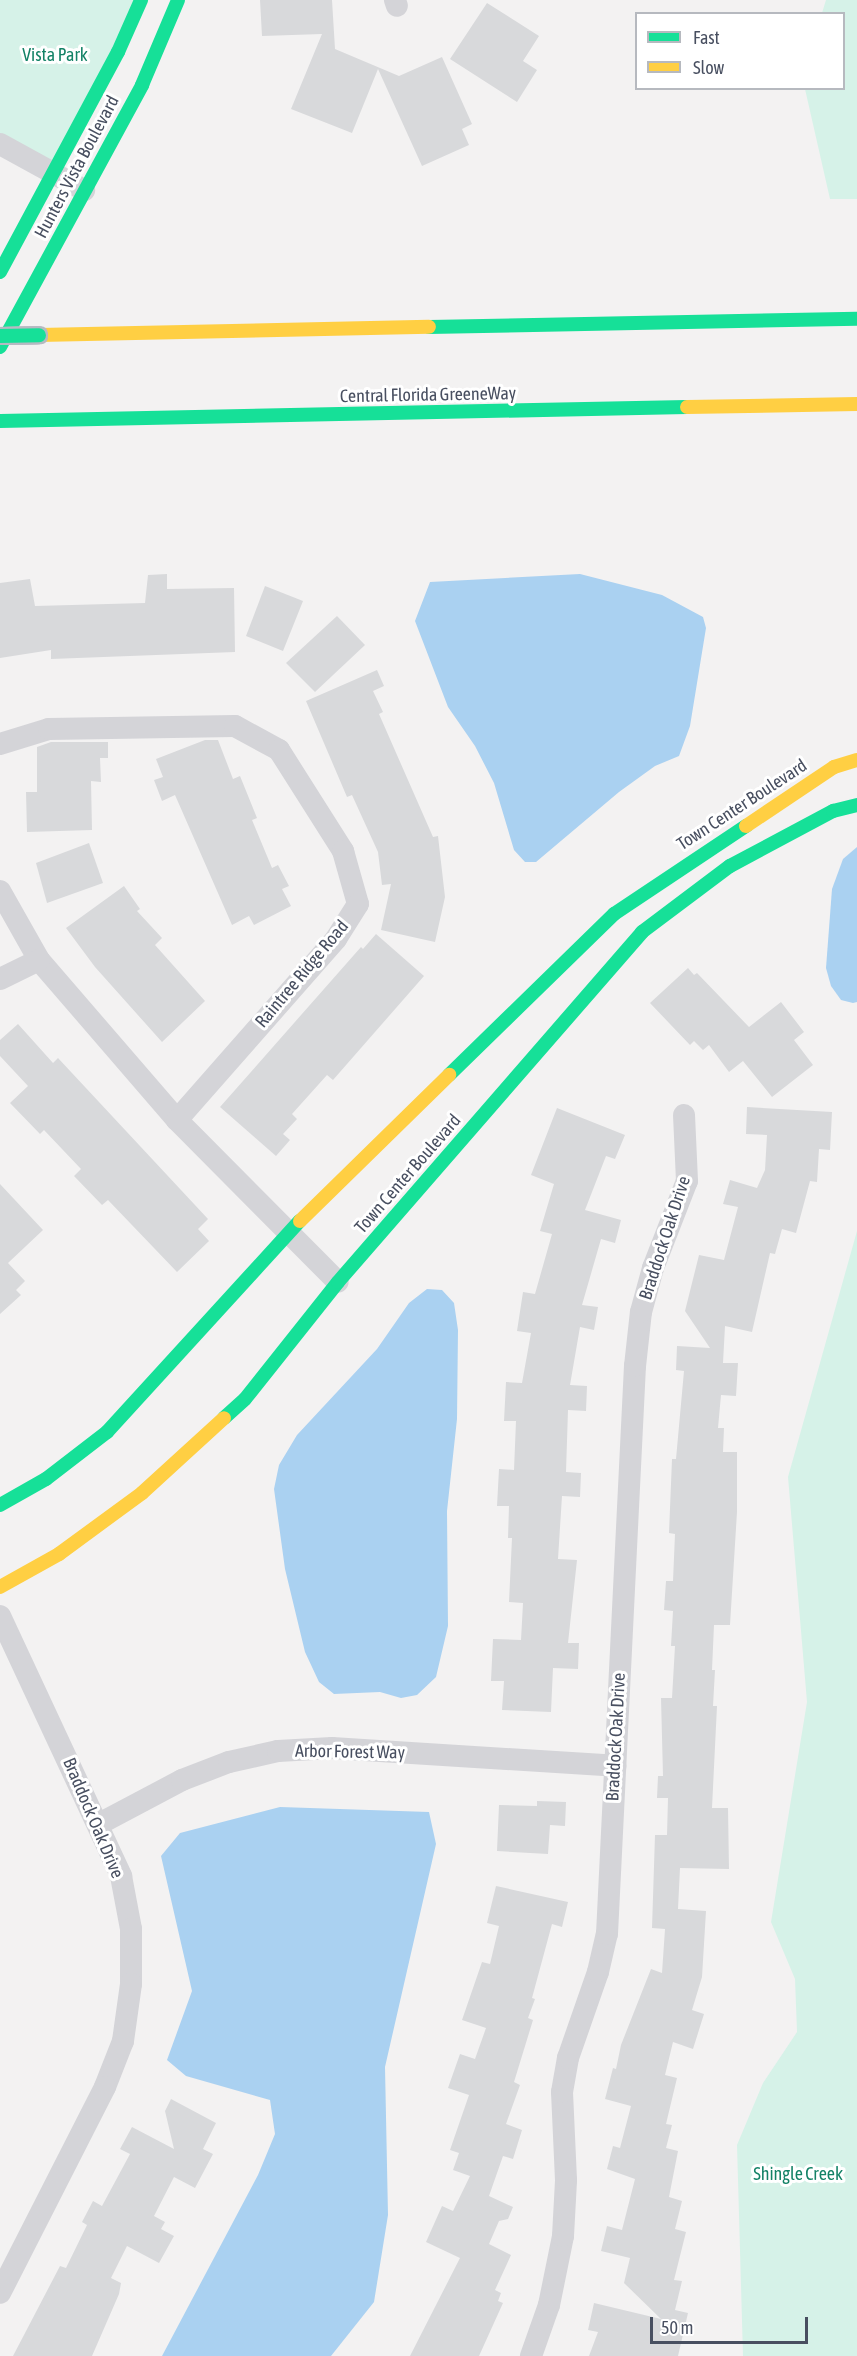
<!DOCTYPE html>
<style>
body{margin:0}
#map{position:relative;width:857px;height:2356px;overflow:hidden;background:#f3f2f2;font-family:"Asap Condensed",sans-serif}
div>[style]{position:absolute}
.green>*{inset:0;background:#d6f2e8}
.water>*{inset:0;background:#aad1f1}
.building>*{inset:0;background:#d8d9db}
.street>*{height:22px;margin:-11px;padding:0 11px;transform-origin:11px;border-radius:11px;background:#d4d4d8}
.fast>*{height:14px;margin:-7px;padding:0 7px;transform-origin:7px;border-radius:7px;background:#16e098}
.slow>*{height:14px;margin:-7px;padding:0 7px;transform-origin:7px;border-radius:7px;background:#ffcf43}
.bridges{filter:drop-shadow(2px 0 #b6b9c2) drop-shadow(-2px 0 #b6b9c2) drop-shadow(0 2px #b6b9c2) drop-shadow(0 -2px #b6b9c2)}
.fast-bridge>*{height:14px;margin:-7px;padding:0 7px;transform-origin:7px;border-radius:7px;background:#16e098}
span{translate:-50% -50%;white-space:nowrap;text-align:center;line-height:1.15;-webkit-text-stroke:6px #fff;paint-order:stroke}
.park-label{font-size:18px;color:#138266}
.street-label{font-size:18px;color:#484f60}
.legend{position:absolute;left:635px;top:12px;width:210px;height:78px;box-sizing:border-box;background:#fff;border:2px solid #b6b9bf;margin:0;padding:8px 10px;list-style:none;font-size:18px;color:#484f60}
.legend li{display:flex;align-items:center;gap:12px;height:30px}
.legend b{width:30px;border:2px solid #b6b9bf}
.scale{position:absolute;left:650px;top:2317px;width:158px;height:27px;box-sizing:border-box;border:3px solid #484f60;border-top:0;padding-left:8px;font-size:18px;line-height:21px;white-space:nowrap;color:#484f60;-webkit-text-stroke:4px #fff;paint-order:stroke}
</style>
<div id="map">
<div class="green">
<i style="clip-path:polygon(0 0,139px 0,55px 173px,0 144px)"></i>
<i style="clip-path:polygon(826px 0,857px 0,857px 199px,830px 199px,805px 89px,844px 88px,844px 14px,822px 13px)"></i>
<i style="clip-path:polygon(857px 1231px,857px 2356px,743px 2356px,737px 2145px,763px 2083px,797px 2032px,795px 1979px,771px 1922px,807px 1702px,788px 1477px)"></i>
</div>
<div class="water">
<i style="clip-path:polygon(580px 574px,662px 595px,703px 617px,706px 628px,690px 726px,679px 756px,655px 766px,619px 792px,536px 862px,525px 862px,514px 850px,494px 783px,475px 746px,448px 707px,415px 621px,430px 582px)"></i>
<i style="clip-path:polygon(857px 847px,857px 1002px,853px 1003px,841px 1000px,831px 986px,826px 968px,832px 889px,843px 859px)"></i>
<i style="clip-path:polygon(427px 1289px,442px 1290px,454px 1303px,458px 1330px,457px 1419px,447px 1511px,448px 1626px,436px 1677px,417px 1695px,401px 1698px,380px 1692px,334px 1694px,319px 1682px,305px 1652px,285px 1569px,274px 1489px,279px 1465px,297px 1435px,377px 1349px,409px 1303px)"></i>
<i style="clip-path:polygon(280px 1807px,429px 1812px,436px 1844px,385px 2067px,388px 2215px,374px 2302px,331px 2356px,162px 2356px,258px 2175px,275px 2134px,270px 2100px,186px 2076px,167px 2060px,192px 1991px,161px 1856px,180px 1833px)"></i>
</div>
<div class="building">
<i style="clip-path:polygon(260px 0,332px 0,335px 49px,399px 76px,442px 57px,472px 124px,462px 129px,469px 145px,422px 166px,378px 69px,352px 133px,291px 109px,322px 34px,262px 36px)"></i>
<i style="clip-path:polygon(487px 3px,539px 36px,523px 61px,537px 70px,517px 102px,450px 59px)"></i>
<i style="clip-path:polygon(167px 574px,167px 589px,234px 588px,235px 652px,51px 659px,51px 650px,0 658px,0 583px,30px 579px,35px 606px,145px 603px,148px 575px)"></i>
<i style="clip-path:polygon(265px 586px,303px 601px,283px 651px,246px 636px)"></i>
<i style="clip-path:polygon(337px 616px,365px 645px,315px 692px,286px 663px)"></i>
<i style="clip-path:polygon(377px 670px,384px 686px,373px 691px,383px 712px,379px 714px,433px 837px,438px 836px,445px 897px,435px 942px,381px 930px,391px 884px,382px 885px,378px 852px,352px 795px,347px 797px,306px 701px)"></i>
<i style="clip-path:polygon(205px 740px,218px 740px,233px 779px,240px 776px,257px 818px,252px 820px,272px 868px,278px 865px,289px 886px,282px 889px,291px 906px,254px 925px,249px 916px,232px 925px,175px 795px,162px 801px,154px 780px,163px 777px,156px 759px)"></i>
<i style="clip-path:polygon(51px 742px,108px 742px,108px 758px,100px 758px,101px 782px,91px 781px,92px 830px,27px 832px,26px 792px,37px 792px,37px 747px)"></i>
<i style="clip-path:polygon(89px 843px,103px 883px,47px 903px,36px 863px)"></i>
<i style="clip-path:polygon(124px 886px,140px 909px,137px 911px,162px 938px,155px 945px,205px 1001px,162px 1042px,95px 967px,66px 928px)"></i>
<i style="clip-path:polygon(376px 934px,424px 976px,333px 1080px,327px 1075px,292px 1114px,297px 1119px,283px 1134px,290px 1140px,276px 1156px,220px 1107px,361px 947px,363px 949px)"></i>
<i style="clip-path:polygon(688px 968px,694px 975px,697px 973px,749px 1027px,781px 1002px,804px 1032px,794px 1040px,813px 1065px,772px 1097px,743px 1061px,729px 1072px,709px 1045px,703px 1050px,694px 1041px,690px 1045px,650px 1003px)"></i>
<i style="clip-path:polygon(18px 1024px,53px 1063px,58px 1058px,208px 1219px,198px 1229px,209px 1241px,177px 1272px,108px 1200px,102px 1205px,74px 1176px,81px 1169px,44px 1130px,40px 1134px,10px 1103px,28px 1086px,0 1056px,0 1040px)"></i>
<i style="clip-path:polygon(747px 1107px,832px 1112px,830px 1150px,819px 1149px,817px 1182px,810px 1181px,796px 1233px,782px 1229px,775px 1254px,770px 1253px,752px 1332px,725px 1326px,723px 1363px,738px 1363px,736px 1396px,721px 1395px,718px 1428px,724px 1428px,723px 1452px,737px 1452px,737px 1512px,730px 1625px,714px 1625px,712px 1670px,715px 1670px,713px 1706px,717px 1706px,712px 1808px,728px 1808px,729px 1869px,680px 1868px,678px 1909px,706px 1911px,702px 1977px,692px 2010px,704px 2014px,693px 2049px,673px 2042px,665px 2075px,677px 2078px,666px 2124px,672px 2125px,666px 2148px,678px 2151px,669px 2197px,682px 2201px,675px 2229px,686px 2232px,674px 2280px,682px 2281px,675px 2310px,688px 2313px,678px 2356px,589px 2356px,598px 2332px,588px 2330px,594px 2303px,661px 2319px,624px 2283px,630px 2258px,601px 2251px,607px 2226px,622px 2230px,635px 2179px,607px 2169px,613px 2146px,620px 2148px,631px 2106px,605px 2099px,613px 2068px,616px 2069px,621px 2045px,651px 1969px,662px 1973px,665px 1929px,652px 1928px,655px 1835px,667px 1835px,668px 1798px,657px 1798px,658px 1776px,663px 1776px,661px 1698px,672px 1698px,675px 1646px,671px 1646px,673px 1611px,664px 1610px,666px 1581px,673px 1581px,675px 1534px,669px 1533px,672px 1459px,676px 1459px,684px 1371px,676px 1370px,677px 1346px,710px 1348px,685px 1311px,699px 1255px,724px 1260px,738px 1207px,723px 1204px,730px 1180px,757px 1188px,765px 1170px,767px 1135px,746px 1134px)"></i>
<i style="clip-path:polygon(557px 1108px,625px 1135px,615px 1159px,606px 1156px,585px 1210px,621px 1220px,615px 1243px,601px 1239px,582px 1305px,598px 1307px,594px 1330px,580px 1327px,570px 1385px,587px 1386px,586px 1411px,568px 1410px,566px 1472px,581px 1473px,580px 1497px,562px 1496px,558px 1559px,577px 1560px,568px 1643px,579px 1643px,578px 1669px,553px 1668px,551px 1712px,502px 1710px,504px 1681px,491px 1681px,493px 1639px,521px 1640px,523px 1603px,509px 1602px,512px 1538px,508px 1538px,509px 1506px,497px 1506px,499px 1469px,514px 1470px,516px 1421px,504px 1421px,506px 1382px,522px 1383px,531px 1333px,517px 1331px,523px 1292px,535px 1294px,552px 1234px,540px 1231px,554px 1184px,531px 1175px)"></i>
<i style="clip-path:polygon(0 1184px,43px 1230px,8px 1263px,25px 1281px,16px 1290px,21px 1295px,0 1314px)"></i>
<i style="clip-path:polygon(537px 1801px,566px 1802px,565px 1826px,550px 1825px,548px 1854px,497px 1851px,499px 1805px,537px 1806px)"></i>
<i style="clip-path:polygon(496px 1886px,568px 1902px,562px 1927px,552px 1924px,532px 1998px,535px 1999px,528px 2018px,533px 2020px,514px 2082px,520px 2085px,506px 2124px,522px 2130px,513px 2159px,503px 2156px,489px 2196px,513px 2207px,508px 2219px,499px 2221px,489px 2244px,511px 2255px,495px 2290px,501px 2293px,498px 2301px,503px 2303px,479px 2356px,410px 2356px,460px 2258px,426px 2242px,442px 2206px,453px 2211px,470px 2176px,453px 2170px,459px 2153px,450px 2150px,469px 2095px,448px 2088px,460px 2054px,475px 2059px,486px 2028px,462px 2020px,482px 1962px,490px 1964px,499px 1926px,487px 1923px)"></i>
<i style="clip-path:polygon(171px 2099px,216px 2123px,203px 2149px,213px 2154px,195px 2188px,174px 2177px,154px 2216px,165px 2222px,161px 2229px,174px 2236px,159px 2263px,127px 2246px,111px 2278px,121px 2283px,119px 2294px,92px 2356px,13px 2356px,60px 2266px,66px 2268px,87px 2225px,82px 2222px,93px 2201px,102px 2206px,130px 2154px,120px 2149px,132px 2127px,174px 2149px,165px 2111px)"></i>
</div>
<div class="street">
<i style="left:395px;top:0;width:6px;rotate:72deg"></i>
<i style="left:0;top:144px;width:96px;rotate:28.7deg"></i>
<i style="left:0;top:744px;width:51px;rotate:-17deg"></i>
<i style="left:49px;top:729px;width:186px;rotate:-0.9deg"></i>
<i style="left:235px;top:726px;width:50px;rotate:28.6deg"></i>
<i style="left:279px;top:750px;width:120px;rotate:57.6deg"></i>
<i style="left:343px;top:851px;width:55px;rotate:74.2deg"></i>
<i style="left:358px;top:904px;width:41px;rotate:122.2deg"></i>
<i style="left:336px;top:939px;width:241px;rotate:131.3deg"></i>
<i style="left:0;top:891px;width:79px;rotate:60.5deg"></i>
<i style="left:39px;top:960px;width:211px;rotate:49.2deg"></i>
<i style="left:177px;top:1120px;width:228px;rotate:45.2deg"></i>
<i style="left:0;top:979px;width:43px;rotate:-26deg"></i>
<i style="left:0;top:1616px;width:287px;rotate:65deg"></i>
<i style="left:121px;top:1876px;width:54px;rotate:79.3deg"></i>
<i style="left:131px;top:1929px;width:55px;rotate:90deg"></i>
<i style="left:131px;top:1984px;width:58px;rotate:98deg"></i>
<i style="left:123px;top:2041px;width:49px;rotate:111.4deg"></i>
<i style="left:105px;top:2087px;width:231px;rotate:117deg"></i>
<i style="left:99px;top:1824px;width:94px;rotate:-27.9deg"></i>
<i style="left:182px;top:1780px;width:50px;rotate:-21deg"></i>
<i style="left:229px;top:1762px;width:50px;rotate:-12.7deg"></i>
<i style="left:278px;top:1751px;width:54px;rotate:-3.2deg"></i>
<i style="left:332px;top:1748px;width:284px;rotate:3.6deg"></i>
<i style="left:531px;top:2356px;width:54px;rotate:-70.6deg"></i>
<i style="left:549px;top:2305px;width:70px;rotate:-78.5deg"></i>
<i style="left:563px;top:2236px;width:56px;rotate:-86.9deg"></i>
<i style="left:566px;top:2180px;width:88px;rotate:-92.6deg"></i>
<i style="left:562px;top:2092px;width:35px;rotate:-80deg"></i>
<i style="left:568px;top:2058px;width:91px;rotate:-70.8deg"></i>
<i style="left:598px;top:1972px;width:39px;rotate:-77deg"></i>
<i style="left:607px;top:1934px;width:569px;rotate:-87.18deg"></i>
<i style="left:635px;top:1366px;width:54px;rotate:-83.7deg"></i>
<i style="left:641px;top:1312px;width:46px;rotate:-74.7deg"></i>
<i style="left:653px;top:1268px;width:93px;rotate:-68.7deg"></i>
<i style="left:687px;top:1181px;width:66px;rotate:-92.6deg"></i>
</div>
<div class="fast">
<i style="left:0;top:272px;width:250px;rotate:-61.8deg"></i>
<i style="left:118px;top:52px;width:57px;rotate:-66.1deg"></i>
<i style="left:429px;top:327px;width:428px;rotate:-1.1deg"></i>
<i style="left:0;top:347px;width:298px;rotate:-61.5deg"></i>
<i style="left:142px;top:85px;width:92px;rotate:-67deg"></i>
<i style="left:0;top:421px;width:687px;rotate:-1.17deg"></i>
<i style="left:449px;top:1075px;width:231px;rotate:-44.3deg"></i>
<i style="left:614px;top:914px;width:159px;rotate:-33.7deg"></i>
<i style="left:224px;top:1418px;width:28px;rotate:-42deg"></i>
<i style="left:245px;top:1399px;width:149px;rotate:-51.5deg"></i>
<i style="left:338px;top:1282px;width:464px;rotate:-49deg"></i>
<i style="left:642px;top:932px;width:110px;rotate:-36.9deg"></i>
<i style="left:730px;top:866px;width:117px;rotate:-28.1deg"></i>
<i style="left:833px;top:811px;width:25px;rotate:-14deg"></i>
<i style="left:0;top:1505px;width:53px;rotate:-29.5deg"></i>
<i style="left:46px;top:1479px;width:77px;rotate:-37.6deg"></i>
<i style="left:107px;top:1432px;width:286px;rotate:-47.6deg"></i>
</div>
<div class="slow">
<i style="left:39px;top:335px;width:390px;rotate:-1.2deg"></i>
<i style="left:687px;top:407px;width:170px;rotate:-1deg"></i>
<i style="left:746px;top:826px;width:106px;rotate:-33.8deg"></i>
<i style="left:834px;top:767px;width:24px;rotate:-17deg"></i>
<i style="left:300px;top:1221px;width:209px;rotate:-44.4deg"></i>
<i style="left:0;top:1587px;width:68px;rotate:-29.2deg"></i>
<i style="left:59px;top:1554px;width:103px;rotate:-36.3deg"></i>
<i style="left:142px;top:1493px;width:111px;rotate:-42.4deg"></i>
</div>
<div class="bridges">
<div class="fast-bridge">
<i style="left:0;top:336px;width:39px;rotate:-1deg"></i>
</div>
</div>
<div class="park-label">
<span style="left:55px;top:55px">Vista Park</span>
<span style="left:798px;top:2174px">Shingle Creek</span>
</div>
<div class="street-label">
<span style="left:77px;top:167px;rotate:-62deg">Hunters Vista Boulevard</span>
<span style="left:428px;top:395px;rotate:-1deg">Central Florida GreeneWay</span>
<span style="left:742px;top:805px;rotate:-33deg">Town Center Boulevard</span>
<span style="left:302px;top:974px;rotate:-50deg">Raintree Ridge Road</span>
<span style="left:408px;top:1174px;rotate:-49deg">Town Center Boulevard</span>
<span style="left:665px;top:1238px;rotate:-72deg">Braddock Oak Drive</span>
<span style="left:616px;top:1737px;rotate:-87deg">Braddock Oak Drive</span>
<span style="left:350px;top:1752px;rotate:1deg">Arbor Forest Way</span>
<span style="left:93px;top:1818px;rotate:67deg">Braddock Oak Drive</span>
</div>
<ul class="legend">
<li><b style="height:8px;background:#16e098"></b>Fast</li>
<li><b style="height:8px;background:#ffcf43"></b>Slow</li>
</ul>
<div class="scale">50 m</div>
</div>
